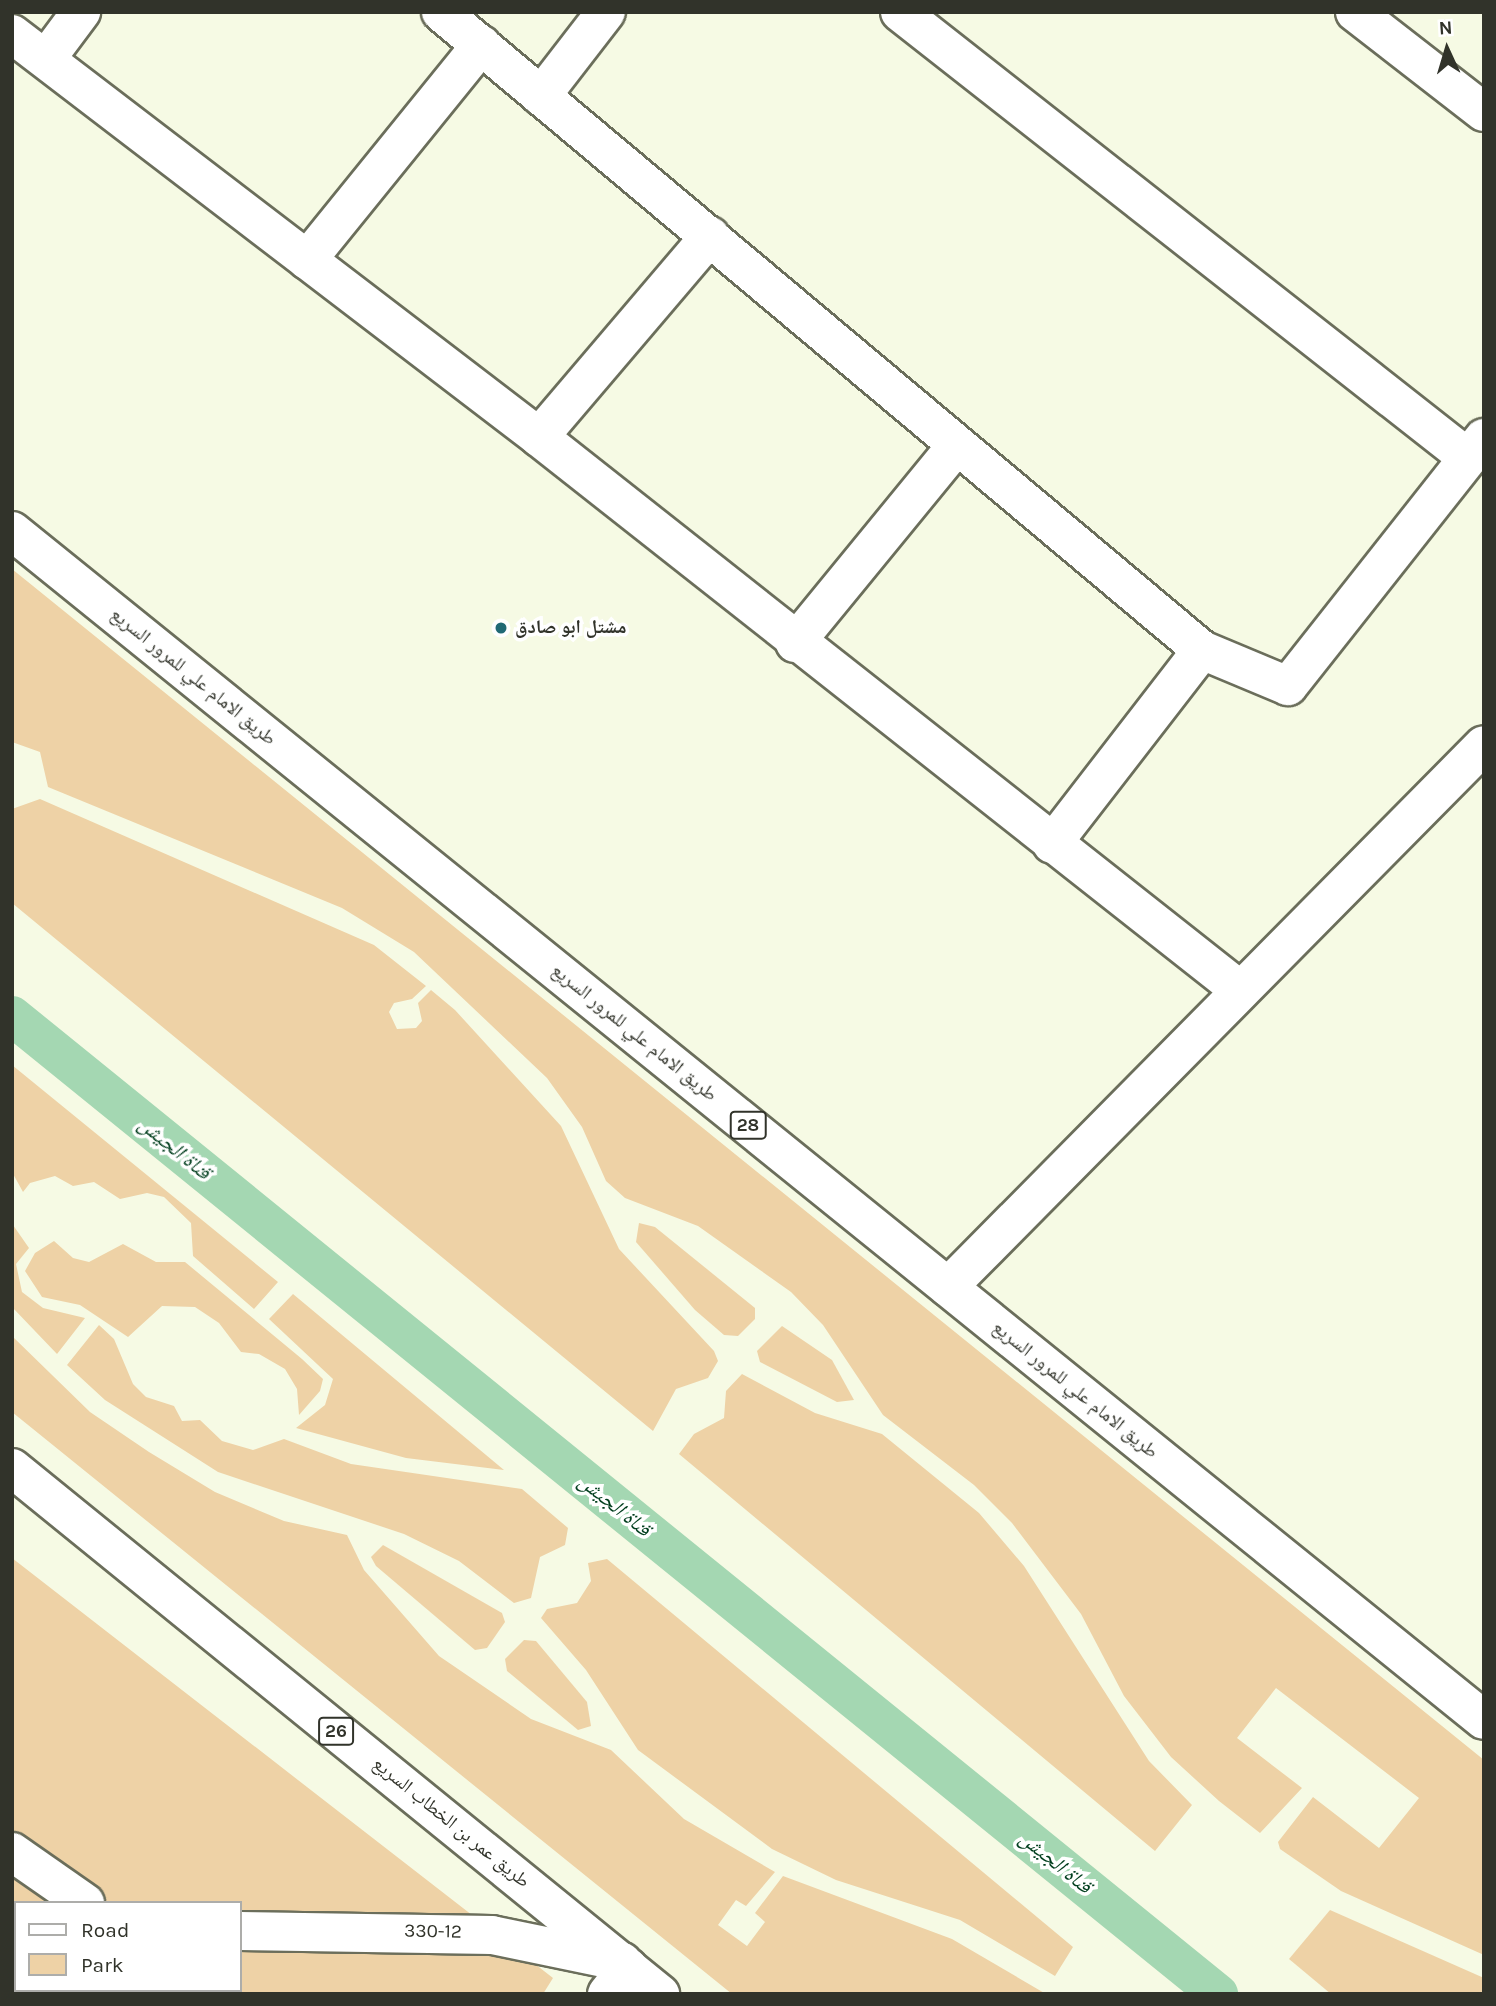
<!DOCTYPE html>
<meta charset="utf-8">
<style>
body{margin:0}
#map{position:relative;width:1496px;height:2006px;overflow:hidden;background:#f6fae4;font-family:Karla,"Noto Naskh Arabic",sans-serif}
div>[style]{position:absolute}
.green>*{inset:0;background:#eed2a6}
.canal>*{height:40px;margin:-20px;padding:0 20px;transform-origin:20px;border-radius:20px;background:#a4d7b2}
.roads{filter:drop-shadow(2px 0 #6b6e5b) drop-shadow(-2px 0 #6b6e5b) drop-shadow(0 2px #6b6e5b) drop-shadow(0 -2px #6b6e5b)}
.minor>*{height:38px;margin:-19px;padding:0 19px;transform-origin:19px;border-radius:19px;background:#fff}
.highway>*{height:38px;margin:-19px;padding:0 19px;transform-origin:19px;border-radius:19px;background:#fff}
.dots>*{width:19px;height:19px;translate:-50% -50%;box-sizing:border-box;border:4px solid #fff;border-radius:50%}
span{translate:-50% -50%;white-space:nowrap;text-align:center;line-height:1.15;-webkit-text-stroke:7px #fff;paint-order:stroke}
.shield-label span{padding:2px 5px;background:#fff;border:2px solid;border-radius:5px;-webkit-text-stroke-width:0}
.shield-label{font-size:18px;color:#31332a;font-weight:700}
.poi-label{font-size:19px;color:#31332a;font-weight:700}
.left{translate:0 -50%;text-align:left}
.street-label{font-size:19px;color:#31332a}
.water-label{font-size:21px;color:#003e1d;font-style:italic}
.frame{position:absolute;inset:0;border:14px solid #31332a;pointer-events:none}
.legend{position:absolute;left:14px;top:1901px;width:228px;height:91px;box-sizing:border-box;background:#fff;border:2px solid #adadaa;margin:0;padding:9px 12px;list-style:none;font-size:21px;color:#31332a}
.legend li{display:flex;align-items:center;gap:14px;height:35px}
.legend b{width:35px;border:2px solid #adadaa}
.north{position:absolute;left:1412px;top:14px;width:70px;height:70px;-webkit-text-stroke:5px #fff;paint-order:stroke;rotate:356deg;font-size:19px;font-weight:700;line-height:28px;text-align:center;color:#31332a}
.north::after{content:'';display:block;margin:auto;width:24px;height:32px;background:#31332a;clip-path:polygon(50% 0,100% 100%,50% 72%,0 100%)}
</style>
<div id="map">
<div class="green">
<i style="clip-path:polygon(12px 569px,1484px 1760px,1484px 1955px,1341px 1891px,1280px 1849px,1278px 1842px,1313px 1797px,1379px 1848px,1419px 1798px,1276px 1688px,1237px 1738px,1302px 1788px,1260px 1833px,1219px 1801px,1171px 1757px,1124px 1696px,1081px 1614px,1012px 1523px,974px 1485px,883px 1415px,823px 1325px,791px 1292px,698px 1226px,625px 1198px,606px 1181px,582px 1127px,547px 1078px,414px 952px,342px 908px,48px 787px,40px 752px,12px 742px)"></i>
<i style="clip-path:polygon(40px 799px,374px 945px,426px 986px,412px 999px,394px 1003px,389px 1012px,397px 1029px,416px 1028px,422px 1021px,418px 1003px,431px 990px,455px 1010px,561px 1126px,619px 1249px,714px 1351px,718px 1361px,708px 1378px,676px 1389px,653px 1431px,12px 903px,12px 809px)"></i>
<i style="clip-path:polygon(12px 1065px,278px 1282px,254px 1309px,193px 1256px,191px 1223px,164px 1197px,147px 1193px,120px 1199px,94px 1182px,73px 1186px,55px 1176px,30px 1183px,23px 1192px,12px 1172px)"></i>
<i style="clip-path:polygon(12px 1203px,13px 1225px,29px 1248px,16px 1264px,22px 1292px,43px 1308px,85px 1318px,57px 1354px,12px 1307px)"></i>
<i style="clip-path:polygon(639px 1223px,655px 1227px,755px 1308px,755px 1319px,738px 1336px,724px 1335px,695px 1310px,636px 1242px)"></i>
<i style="clip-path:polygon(54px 1241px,73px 1258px,89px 1262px,123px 1244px,156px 1262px,185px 1262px,302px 1359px,323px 1379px,320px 1391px,299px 1415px,297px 1389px,285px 1369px,259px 1354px,241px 1352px,219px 1323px,195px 1307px,162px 1306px,128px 1337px,80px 1305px,42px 1297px,25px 1271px,35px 1253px)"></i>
<i style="clip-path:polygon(293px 1294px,504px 1470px,406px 1458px,296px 1428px,325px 1405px,333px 1379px,269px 1319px)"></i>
<i style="clip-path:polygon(99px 1325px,114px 1339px,133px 1384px,146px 1397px,174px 1406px,182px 1421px,200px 1420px,222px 1441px,253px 1450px,284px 1439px,351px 1464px,522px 1489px,568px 1528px,565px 1545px,540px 1557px,531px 1598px,514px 1603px,459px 1561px,404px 1534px,218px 1472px,105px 1400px,67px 1365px)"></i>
<i style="clip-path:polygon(782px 1326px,832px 1360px,854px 1400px,837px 1402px,760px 1362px,757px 1351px)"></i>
<i style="clip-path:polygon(12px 1336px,90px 1412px,149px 1452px,215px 1492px,284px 1521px,347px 1535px,364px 1570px,439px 1656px,531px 1719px,611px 1750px,684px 1819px,775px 1872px,746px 1906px,736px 1900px,718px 1925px,747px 1946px,765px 1922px,755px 1913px,783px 1876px,952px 1939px,1046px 1994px,732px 1994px,12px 1412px)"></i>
<i style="clip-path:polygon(742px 1374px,815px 1413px,882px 1434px,979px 1513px,1024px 1566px,1149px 1761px,1192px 1805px,1155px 1851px,679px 1454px,694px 1434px,724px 1418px,726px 1391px)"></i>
<i style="clip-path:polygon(383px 1545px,502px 1613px,505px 1622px,487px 1648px,475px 1650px,376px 1566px,371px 1557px)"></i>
<i style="clip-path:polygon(12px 1558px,553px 1978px,543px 1994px,110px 1994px,106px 1990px,240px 1990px,240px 1903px,16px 1903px,12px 1913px)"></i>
<i style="clip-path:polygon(607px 1559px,1073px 1947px,1055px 1976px,960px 1920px,836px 1880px,772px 1849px,638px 1750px,586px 1670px,541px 1618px,547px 1609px,577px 1603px,591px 1581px,588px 1563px)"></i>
<i style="clip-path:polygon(524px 1640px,536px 1641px,587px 1702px,591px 1726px,578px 1730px,507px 1671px,505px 1659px)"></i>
<i style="clip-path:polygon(1330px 1910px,1484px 1978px,1484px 1994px,1331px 1994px,1289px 1959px)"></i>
</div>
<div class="canal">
<i style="left:12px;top:1016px;width:1553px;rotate:39.04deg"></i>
</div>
<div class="roads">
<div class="minor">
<i style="left:441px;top:12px;width:993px;rotate:39.98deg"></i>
<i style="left:1202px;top:650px;width:93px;rotate:22.7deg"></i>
<i style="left:1288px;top:686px;width:316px;rotate:-51.7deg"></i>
<i style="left:900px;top:12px;width:722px;rotate:38.14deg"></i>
<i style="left:1355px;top:12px;width:163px;rotate:37.8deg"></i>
<i style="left:12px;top:34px;width:663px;rotate:37.41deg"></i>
<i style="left:539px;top:437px;width:893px;rotate:38.27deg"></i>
<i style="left:46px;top:59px;width:59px;rotate:-53.3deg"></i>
<i style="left:541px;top:96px;width:106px;rotate:-52.3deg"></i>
<i style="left:307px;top:260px;width:277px;rotate:-51deg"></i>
<i style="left:539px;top:437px;width:264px;rotate:-49.6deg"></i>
<i style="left:795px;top:643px;width:251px;rotate:-50.7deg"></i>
<i style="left:1052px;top:844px;width:245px;rotate:-52.3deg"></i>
<i style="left:948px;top:1287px;width:762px;rotate:-45.32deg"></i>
<i style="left:12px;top:1852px;width:89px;rotate:34.9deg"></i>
<i style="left:240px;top:1931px;width:252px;rotate:0.9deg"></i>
<i style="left:492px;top:1935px;width:133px;rotate:11.7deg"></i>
<i style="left:607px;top:1994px;width:34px;rotate:-52deg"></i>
</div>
<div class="highway">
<i style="left:12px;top:531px;width:1892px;rotate:38.93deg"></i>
<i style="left:12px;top:1468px;width:835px;rotate:39.07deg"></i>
</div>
</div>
<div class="dots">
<i style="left:501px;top:628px;background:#206974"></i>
</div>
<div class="shield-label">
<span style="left:748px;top:1125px">28</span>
<span style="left:336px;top:1731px">26</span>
</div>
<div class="poi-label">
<span class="left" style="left:515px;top:628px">مشتل ابو صادق</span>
</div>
<div class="street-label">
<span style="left:193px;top:677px;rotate:39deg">طريق الامام علي للمرور السريع</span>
<span style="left:634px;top:1033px;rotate:39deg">طريق الامام علي للمرور السريع</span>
<span style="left:1075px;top:1390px;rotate:39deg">طريق الامام علي للمرور السريع</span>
<span style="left:451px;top:1823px;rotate:39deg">طريق عمر بن الخطاب السريع</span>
<span style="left:433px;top:1932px;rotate:1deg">330-12</span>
</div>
<div class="water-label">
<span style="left:175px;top:1148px;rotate:39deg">قناة الجيش</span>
<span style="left:615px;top:1505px;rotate:39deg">قناة الجيش</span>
<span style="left:1056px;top:1862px;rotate:39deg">قناة الجيش</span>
</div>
<div class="frame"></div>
<ul class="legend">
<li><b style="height:9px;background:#fff"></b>Road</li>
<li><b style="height:19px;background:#eed2a6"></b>Park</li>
</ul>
<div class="north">N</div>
</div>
